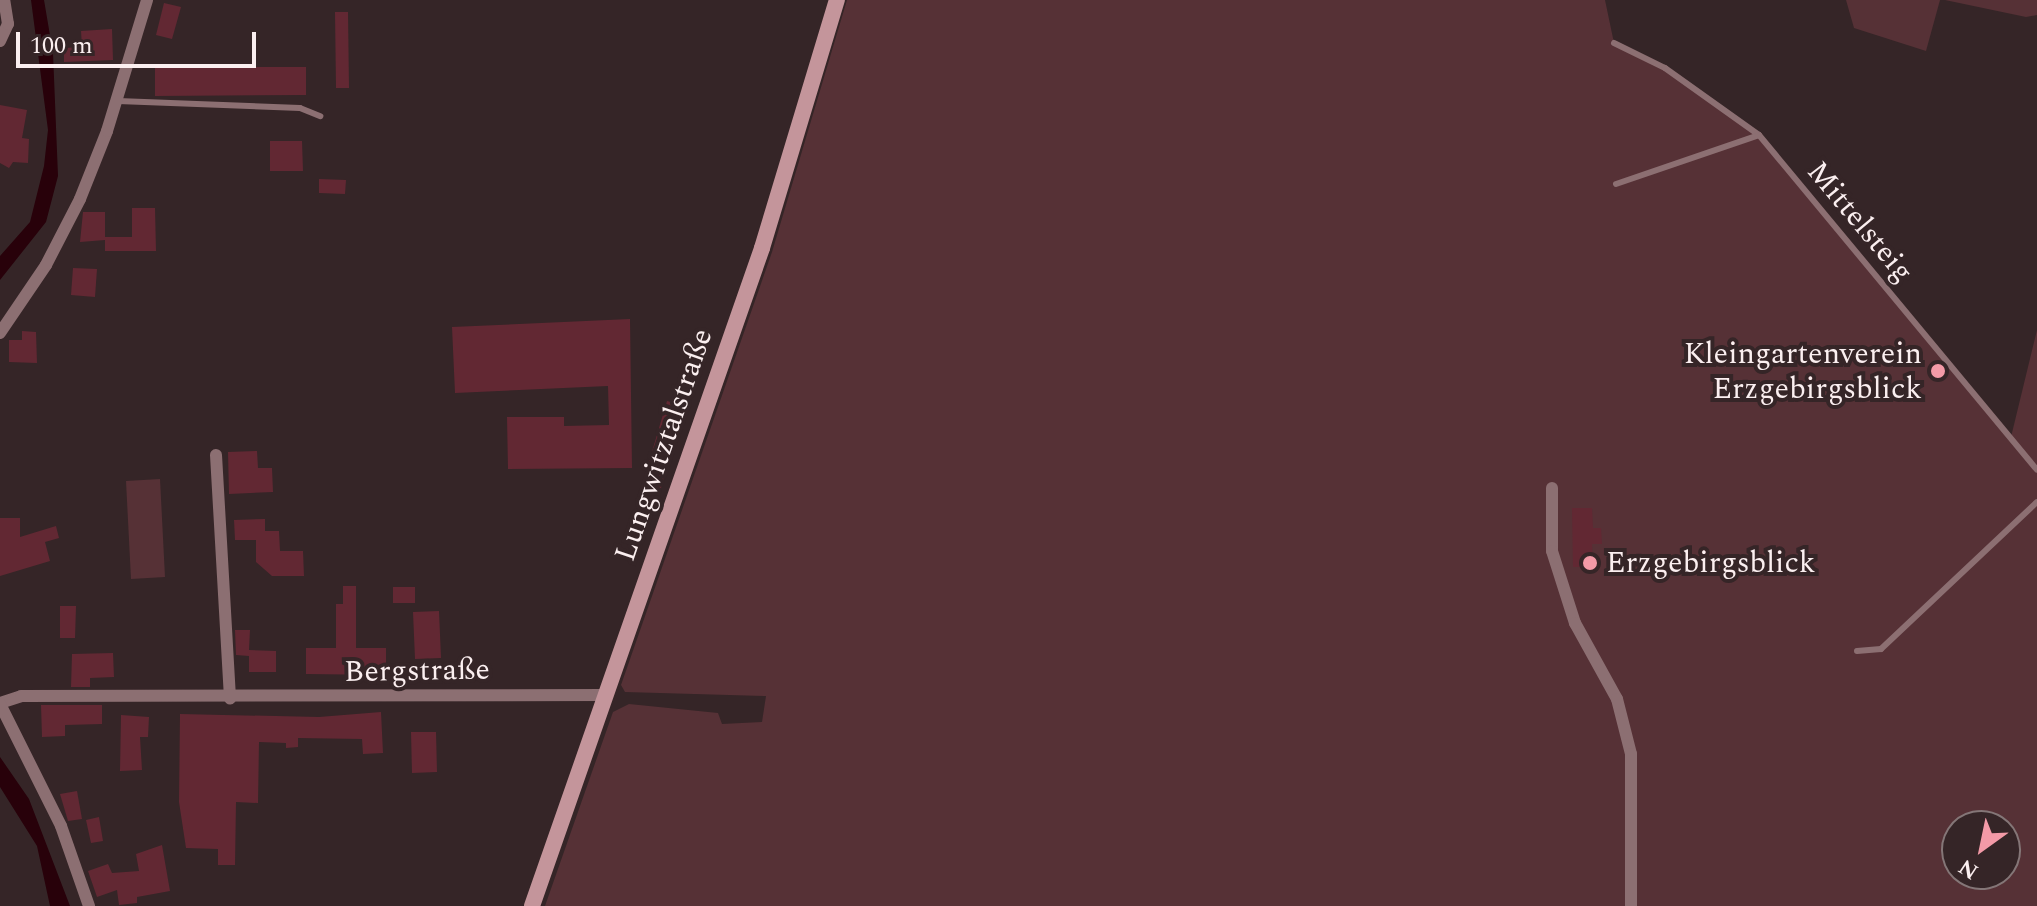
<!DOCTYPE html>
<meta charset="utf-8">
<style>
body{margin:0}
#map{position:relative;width:2037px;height:906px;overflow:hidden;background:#352527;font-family:Spectral,serif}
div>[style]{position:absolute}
.green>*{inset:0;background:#563136}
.water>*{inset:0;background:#28010a}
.building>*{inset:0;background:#622833}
.lane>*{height:6px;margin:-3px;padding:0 3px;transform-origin:3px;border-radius:3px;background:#8c6f72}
.street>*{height:12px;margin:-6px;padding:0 6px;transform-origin:6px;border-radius:6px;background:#8c6f72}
.secondary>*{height:16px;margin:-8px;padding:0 8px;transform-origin:8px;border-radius:8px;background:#c4959b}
.dots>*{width:22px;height:22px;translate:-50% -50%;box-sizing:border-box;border:4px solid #352527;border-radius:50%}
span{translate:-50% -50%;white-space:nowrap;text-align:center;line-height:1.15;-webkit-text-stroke:8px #352527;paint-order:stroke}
.street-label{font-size:30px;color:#fbeff0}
.poi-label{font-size:30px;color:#fbeff0}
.right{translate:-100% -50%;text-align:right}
.left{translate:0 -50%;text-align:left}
.north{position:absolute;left:1941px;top:810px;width:80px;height:80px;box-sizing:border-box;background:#352527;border:2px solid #847677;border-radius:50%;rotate:213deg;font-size:22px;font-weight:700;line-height:32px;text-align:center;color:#fbeff0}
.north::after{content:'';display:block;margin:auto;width:28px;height:36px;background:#f39aa7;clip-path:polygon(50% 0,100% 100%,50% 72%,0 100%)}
.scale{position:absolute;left:16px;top:32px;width:240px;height:36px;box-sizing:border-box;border:4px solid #fbeff0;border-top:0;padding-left:10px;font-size:24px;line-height:28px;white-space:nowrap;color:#fbeff0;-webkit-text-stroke:6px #352527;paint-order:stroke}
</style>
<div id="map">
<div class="green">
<i style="clip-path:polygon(evenodd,847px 0,1605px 0,1614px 43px,1665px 68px,1759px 135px,2011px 437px,2037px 330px,2037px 906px,545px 906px,613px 712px,629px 704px,718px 713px,722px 724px,762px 722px,766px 696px,625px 692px,621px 685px,772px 252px,847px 0,1957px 826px,2005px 826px,2005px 874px,1957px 874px,1957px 826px)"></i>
<i style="clip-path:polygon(1846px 0,1940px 0,1926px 51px,1854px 28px)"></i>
<i style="clip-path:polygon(1945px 0,2037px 0,2037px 15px,2026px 17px)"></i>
<i style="clip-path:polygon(160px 479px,165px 577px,131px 579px,126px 481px)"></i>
</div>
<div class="water">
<i style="clip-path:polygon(31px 0,44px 0,53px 53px,58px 176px,46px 222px,0 280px,0 256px,30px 222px,44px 166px,48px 130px)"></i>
<i style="clip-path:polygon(0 757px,29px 799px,70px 906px,50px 906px,37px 846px,0 787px)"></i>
</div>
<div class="building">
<i style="clip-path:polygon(164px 3px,181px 7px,172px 39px,156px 35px)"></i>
<i style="clip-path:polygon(335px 12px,348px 12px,349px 88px,336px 88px)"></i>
<i style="clip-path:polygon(112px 29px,113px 60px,64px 62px,64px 48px,82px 47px,81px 31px)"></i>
<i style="clip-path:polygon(155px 67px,306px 67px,306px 95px,155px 96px)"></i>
<i style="clip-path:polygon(0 105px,27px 110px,22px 138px,29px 139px,28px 163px,13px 162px,9px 168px,0 163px)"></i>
<i style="clip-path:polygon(270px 141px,302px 141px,303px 171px,270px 171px)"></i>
<i style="clip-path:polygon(319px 179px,346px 180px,345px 194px,319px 193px)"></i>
<i style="clip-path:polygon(132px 208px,155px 208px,156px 251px,105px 251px,105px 240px,80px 242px,83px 212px,105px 212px,105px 237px,132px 237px)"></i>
<i style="clip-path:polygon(73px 268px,97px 269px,95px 297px,71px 295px)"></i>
<i style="clip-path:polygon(630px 319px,632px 468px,508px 469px,507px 417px,564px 417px,564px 426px,609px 425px,608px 386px,455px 393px,452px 327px)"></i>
<i style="clip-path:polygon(22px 331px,36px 332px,37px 363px,9px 362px,9px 340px,22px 340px)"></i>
<i style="clip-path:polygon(667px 401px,686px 406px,661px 488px,643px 482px)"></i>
<i style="clip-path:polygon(257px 451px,258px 468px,272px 468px,273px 492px,229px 494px,228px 452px)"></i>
<i style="clip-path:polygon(1572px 508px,1592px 508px,1593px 528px,1601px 528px,1602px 544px,1592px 544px,1593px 567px,1573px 567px)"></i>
<i style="clip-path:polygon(0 518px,20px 518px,20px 537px,56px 526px,59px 538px,45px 542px,50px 561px,0 576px)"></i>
<i style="clip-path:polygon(265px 519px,265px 531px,279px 531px,280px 551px,303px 551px,304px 576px,272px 576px,256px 562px,256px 540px,235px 540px,234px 520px)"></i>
<i style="clip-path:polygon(343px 586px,356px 586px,356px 648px,386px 648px,386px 675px,306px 674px,306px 648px,336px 648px,336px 604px,343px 604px)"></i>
<i style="clip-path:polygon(393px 587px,415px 587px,415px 603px,393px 603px)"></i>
<i style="clip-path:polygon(60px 606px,76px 606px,75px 638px,60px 638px)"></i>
<i style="clip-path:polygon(439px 611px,441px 658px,415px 659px,413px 612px)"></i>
<i style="clip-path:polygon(235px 630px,250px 630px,249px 650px,276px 651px,276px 672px,249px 672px,249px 656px,236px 655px)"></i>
<i style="clip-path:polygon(113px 653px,114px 677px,90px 678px,90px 687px,71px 687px,72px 654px)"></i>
<i style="clip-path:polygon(41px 705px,102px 705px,102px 724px,65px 725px,65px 736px,42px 737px)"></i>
<i style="clip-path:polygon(381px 712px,383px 753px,363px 754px,362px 739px,298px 738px,298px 747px,286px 748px,286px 743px,259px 742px,258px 803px,236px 802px,235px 865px,218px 865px,218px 849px,186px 848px,179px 802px,180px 714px,319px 717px)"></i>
<i style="clip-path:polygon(121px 715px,149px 717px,148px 737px,140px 737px,142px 770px,120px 771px)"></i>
<i style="clip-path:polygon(411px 732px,436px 732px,437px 772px,412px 773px)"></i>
<i style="clip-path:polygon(77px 791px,82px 819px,68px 821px,60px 794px)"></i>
<i style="clip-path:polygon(99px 817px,103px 841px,91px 843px,86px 820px)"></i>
<i style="clip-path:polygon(162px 845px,170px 891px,137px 897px,137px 903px,119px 905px,117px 890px,97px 897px,88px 871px,108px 864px,112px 873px,139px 871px,136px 854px)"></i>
</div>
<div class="lane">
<i style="left:1614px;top:43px;width:57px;rotate:26.1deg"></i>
<i style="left:1665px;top:68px;width:115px;rotate:35.5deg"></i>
<i style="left:1759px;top:135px;width:435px;rotate:50.3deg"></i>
<i style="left:118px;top:101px;width:182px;rotate:2.2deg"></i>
<i style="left:300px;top:108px;width:22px;rotate:22deg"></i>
<i style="left:1616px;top:184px;width:151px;rotate:-18.9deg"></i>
<i style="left:1857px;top:651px;width:24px;rotate:-5deg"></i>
<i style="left:1881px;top:649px;width:214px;rotate:-43.3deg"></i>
</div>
<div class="street">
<i style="left:0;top:41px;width:19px;rotate:-65deg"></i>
<i style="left:8px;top:24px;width:24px;rotate:-99deg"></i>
<i style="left:0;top:333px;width:82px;rotate:-55.9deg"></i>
<i style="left:46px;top:265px;width:74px;rotate:-62.7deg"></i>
<i style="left:80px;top:199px;width:73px;rotate:-68.3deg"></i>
<i style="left:107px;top:131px;width:137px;rotate:-73deg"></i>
<i style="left:216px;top:455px;width:244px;rotate:86.7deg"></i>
<i style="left:1552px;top:488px;width:63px;rotate:90deg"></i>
<i style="left:1552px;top:551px;width:76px;rotate:72.3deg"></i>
<i style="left:1575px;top:623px;width:87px;rotate:61.1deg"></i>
<i style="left:1617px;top:699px;width:57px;rotate:75.7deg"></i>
<i style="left:1631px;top:754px;width:152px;rotate:90deg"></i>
<i style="left:0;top:703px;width:22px;rotate:-18deg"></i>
<i style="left:21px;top:696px;width:585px;rotate:-0.1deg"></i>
<i style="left:0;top:704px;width:136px;rotate:63.4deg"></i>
<i style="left:61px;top:826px;width:85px;rotate:70.7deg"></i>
</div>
<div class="secondary">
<i style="left:532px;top:906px;width:697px;rotate:-70.73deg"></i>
<i style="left:762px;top:248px;width:259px;rotate:-73.2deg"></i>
</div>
<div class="dots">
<i style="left:1938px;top:371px;background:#f39aa7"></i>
<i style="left:1590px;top:563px;background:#f39aa7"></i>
</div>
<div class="street-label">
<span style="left:1860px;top:222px;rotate:50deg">Mittelsteig</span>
<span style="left:664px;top:445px;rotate:-71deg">Lungwitztalstraße</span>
<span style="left:417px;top:671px;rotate:-1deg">Bergstraße</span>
</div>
<div class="poi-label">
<span class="right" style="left:1922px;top:371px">Kleingartenverein<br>Erzgebirgsblick</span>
<span class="left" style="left:1606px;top:563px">Erzgebirgsblick</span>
</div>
<div class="north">N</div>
<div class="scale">100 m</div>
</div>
